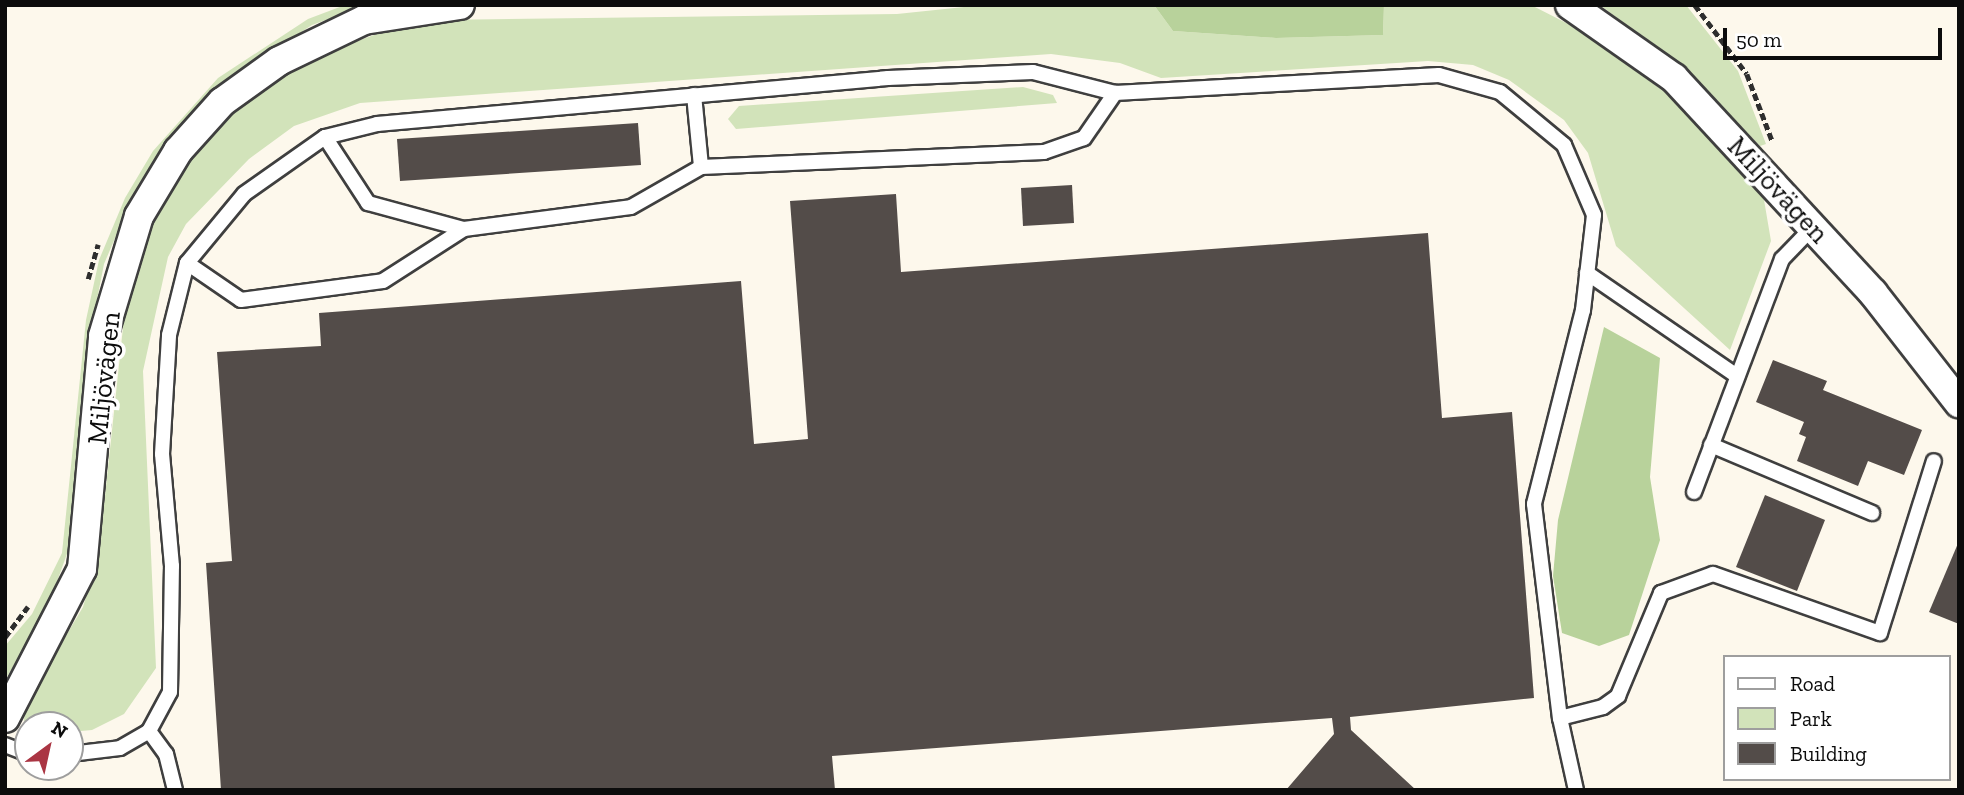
<!DOCTYPE html>
<meta charset="utf-8">
<style>
body{margin:0}
#map{position:relative;width:1964px;height:795px;overflow:hidden;background:#fdf8ec;font-family:"Zilla Slab",serif}
div>[style]{position:absolute}
.green>*{inset:0;background:#d2e3ba}
.forest>*{inset:0;background:#b8d29b}
.building>*{inset:0;background:#534c49}
.path>*{height:4.5px;margin-top:-2.25px;transform-origin:0;background:repeating-linear-gradient(90deg,#2e2e2e 0 7px,transparent 0 10.5px)}
.roads{filter:drop-shadow(2px 0 #3f3f3f) drop-shadow(-2px 0 #3f3f3f) drop-shadow(0 2px #3f3f3f) drop-shadow(0 -2px #3f3f3f)}
.lane>*{height:14px;margin:-7px;padding:0 7px;transform-origin:7px;border-radius:7px;background:#fff}
.street>*{height:28px;margin:-14px;padding:0 14px;transform-origin:14px;border-radius:14px;background:#fff}
span{translate:-50% -50%;white-space:nowrap;text-align:center;line-height:1.15;-webkit-text-stroke:7px #fff;paint-order:stroke}
.street-label{font-size:28px;color:#0c0c0c}
.frame{position:absolute;inset:0;border:7px solid #0c0c0c;pointer-events:none}
.legend{position:absolute;left:1723px;top:655px;width:228px;height:126px;box-sizing:border-box;background:#fff;border:2px solid #9e9e9e;margin:0;padding:9px 12px;list-style:none;font-size:21px;color:#0c0c0c}
.legend li{display:flex;align-items:center;gap:14px;height:35px}
.legend b{width:35px;border:2px solid #9e9e9e}
.north{position:absolute;left:14px;top:711px;width:70px;height:70px;box-sizing:border-box;background:#fff;border:2px solid #9e9e9e;border-radius:50%;rotate:33deg;font-size:19px;font-weight:700;line-height:28px;text-align:center;color:#0c0c0c}
.north::after{content:'';display:block;margin:auto;width:24px;height:32px;background:#aa3543;clip-path:polygon(50% 0,100% 100%,50% 72%,0 100%)}
.scale{position:absolute;left:1723px;top:28px;width:219px;height:32px;box-sizing:border-box;border:4px solid #0c0c0c;border-top:0;padding-left:9px;font-size:21px;line-height:24px;white-space:nowrap;color:#0c0c0c;-webkit-text-stroke:5px #fff;paint-order:stroke}
</style>
<div id="map">
<div class="green">
<i style="clip-path:polygon(345px 5px,367px 5px,312px 25px,225px 82px,159px 155px,130px 203px,104px 264px,90px 335px,72px 540px,46px 612px,5px 680px,5px 646px,32px 614px,62px 553px,86px 320px,99px 260px,125px 198px,153px 151px,218px 78px,308px 19px)"></i>
<i style="clip-path:polygon(983px 5px,1154px 5px,1173px 31px,1276px 38px,1383px 35px,1384px 5px,1531px 5px,1586px 33px,1666px 93px,1763px 194px,1771px 241px,1730px 350px,1616px 246px,1588px 153px,1564px 120px,1509px 80px,1473px 65px,1428px 61px,1161px 78px,1120px 63px,1051px 54px,360px 103px,294px 126px,249px 159px,186px 224px,168px 257px,143px 371px,156px 668px,124px 714px,92px 730px,70px 732px,70px 725px,24px 721px,25px 705px,83px 607px,99px 552px,127px 290px,152px 222px,193px 158px,231px 116px,277px 78px,324px 53px,388px 30px,437px 20px,897px 14px)"></i>
<i style="clip-path:polygon(1600px 5px,1686px 5px,1738px 71px,1766px 144px,1760px 146px,1685px 69px)"></i>
<i style="clip-path:polygon(1023px 87px,1053px 95px,1057px 103px,736px 129px,728px 119px,739px 106px)"></i>
</div>
<div class="forest">
<i style="clip-path:polygon(1154px 5px,1384px 5px,1383px 35px,1276px 38px,1173px 31px)"></i>
<i style="clip-path:polygon(1604px 327px,1660px 358px,1650px 477px,1660px 540px,1629px 635px,1599px 646px,1562px 633px,1553px 576px,1558px 520px)"></i>
</div>
<div class="building">
<i style="clip-path:polygon(638px 123px,641px 165px,400px 181px,397px 139px)"></i>
<i style="clip-path:polygon(1072px 185px,1074px 223px,1023px 226px,1021px 188px)"></i>
<i style="clip-path:polygon(896px 194px,901px 272px,1428px 233px,1442px 418px,1512px 412px,1534px 698px,1350px 717px,1351px 730px,1416px 790px,1286px 790px,1334px 734px,1332px 718px,832px 756px,835px 790px,221px 790px,206px 563px,232px 561px,217px 352px,321px 346px,319px 313px,741px 281px,754px 444px,808px 439px,790px 201px)"></i>
<i style="clip-path:polygon(1773px 360px,1827px 381px,1823px 390px,1922px 430px,1904px 475px,1868px 461px,1858px 486px,1797px 461px,1806px 437px,1799px 434px,1804px 422px,1756px 402px)"></i>
<i style="clip-path:polygon(1765px 495px,1825px 520px,1797px 591px,1736px 567px)"></i>
<i style="clip-path:polygon(1959px 541px,1959px 624px,1929px 612px)"></i>
</div>
<div class="path">
<i style="left:1695px;top:5px;width:86px;rotate:53deg"></i>
<i style="left:1747px;top:74px;width:71px;rotate:69.3deg"></i>
<i style="left:88px;top:279px;width:36px;rotate:-74deg"></i>
<i style="left:5px;top:637px;width:38px;rotate:-53deg"></i>
</div>
<div class="roads">
<div class="lane">
<i style="left:694px;top:95px;width:72px;rotate:84.4deg"></i>
<i style="left:325px;top:137px;width:79px;rotate:56.9deg"></i>
<i style="left:368px;top:203px;width:99px;rotate:15.2deg"></i>
<i style="left:464px;top:229px;width:168px;rotate:-7.5deg"></i>
<i style="left:631px;top:207px;width:81px;rotate:-29.7deg"></i>
<i style="left:701px;top:167px;width:343px;rotate:-2.5deg"></i>
<i style="left:1044px;top:152px;width:42px;rotate:-19.3deg"></i>
<i style="left:1084px;top:138px;width:55px;rotate:-55.4deg"></i>
<i style="left:187px;top:263px;width:65px;rotate:34.4deg"></i>
<i style="left:241px;top:300px;width:143px;rotate:-7.6deg"></i>
<i style="left:383px;top:281px;width:96px;rotate:-32.7deg"></i>
<i style="left:1587px;top:273px;width:182px;rotate:34.5deg"></i>
<i style="left:1711px;top:445px;width:175px;rotate:22.9deg"></i>
<i style="left:1694px;top:492px;width:249px;rotate:-69.3deg"></i>
<i style="left:1782px;top:259px;width:45px;rotate:-45.9deg"></i>
<i style="left:1560px;top:718px;width:44px;rotate:-14.3deg"></i>
<i style="left:1603px;top:707px;width:19px;rotate:-36deg"></i>
<i style="left:1618px;top:696px;width:112px;rotate:-67.3deg"></i>
<i style="left:1661px;top:593px;width:55px;rotate:-20.1deg"></i>
<i style="left:1713px;top:574px;width:177px;rotate:19.5deg"></i>
<i style="left:1880px;top:633px;width:180px;rotate:-72.6deg"></i>
<i style="left:149px;top:731px;width:29px;rotate:54deg"></i>
<i style="left:166px;top:754px;width:37px;rotate:76deg"></i>
<i style="left:5px;top:745px;width:25px;rotate:21deg"></i>
<i style="left:70px;top:754px;width:50px;rotate:-6.8deg"></i>
<i style="left:120px;top:748px;width:34px;rotate:-30deg"></i>
<i style="left:149px;top:731px;width:44px;rotate:-61.7deg"></i>
<i style="left:170px;top:692px;width:126px;rotate:-89.1deg"></i>
<i style="left:172px;top:566px;width:112px;rotate:-95.1deg"></i>
<i style="left:162px;top:454px;width:119px;rotate:-86.6deg"></i>
<i style="left:169px;top:335px;width:74px;rotate:-76deg"></i>
<i style="left:187px;top:263px;width:89px;rotate:-50.4deg"></i>
<i style="left:244px;top:194px;width:99px;rotate:-35.1deg"></i>
<i style="left:325px;top:137px;width:54px;rotate:-14deg"></i>
<i style="left:377px;top:124px;width:513px;rotate:-5.14deg"></i>
<i style="left:888px;top:78px;width:145px;rotate:-2.4deg"></i>
<i style="left:1033px;top:72px;width:85px;rotate:14.4deg"></i>
<i style="left:1115px;top:93px;width:324px;rotate:-3.2deg"></i>
<i style="left:1439px;top:75px;width:63px;rotate:15.6deg"></i>
<i style="left:1500px;top:92px;width:83px;rotate:39.6deg"></i>
<i style="left:1564px;top:145px;width:76px;rotate:66.8deg"></i>
<i style="left:1594px;top:215px;width:96px;rotate:96.6deg"></i>
<i style="left:1583px;top:310px;width:200px;rotate:104.2deg"></i>
<i style="left:1534px;top:504px;width:216px;rotate:83.1deg"></i>
<i style="left:1560px;top:718px;width:74px;rotate:77.5deg"></i>
</div>
<div class="street">
<i style="left:1570px;top:5px;width:127px;rotate:35.1deg"></i>
<i style="left:1674px;top:78px;width:293px;rotate:47.2deg"></i>
<i style="left:1873px;top:293px;width:140px;rotate:52deg"></i>
<i style="left:5px;top:718px;width:168px;rotate:-62.7deg"></i>
<i style="left:82px;top:569px;width:234px;rotate:-84.8deg"></i>
<i style="left:103px;top:336px;width:125px;rotate:-73.3deg"></i>
<i style="left:139px;top:216px;width:76px;rotate:-59deg"></i>
<i style="left:178px;top:151px;width:66px;rotate:-48.1deg"></i>
<i style="left:222px;top:102px;width:70px;rotate:-35.7deg"></i>
<i style="left:279px;top:61px;width:94px;rotate:-25.8deg"></i>
<i style="left:364px;top:20px;width:97px;rotate:-8.9deg"></i>
</div>
</div>
<div class="street-label">
<span style="left:1778px;top:190px;rotate:47deg">Miljövägen</span>
<span style="left:104px;top:378px;rotate:-84deg">Miljövägen</span>
</div>
<div class="frame"></div>
<ul class="legend">
<li><b style="height:9px;background:#fff"></b>Road</li>
<li><b style="height:19px;background:#d2e3ba"></b>Park</li>
<li><b style="height:19px;background:#534c49"></b>Building</li>
</ul>
<div class="north">N</div>
<div class="scale">50 m</div>
</div>
